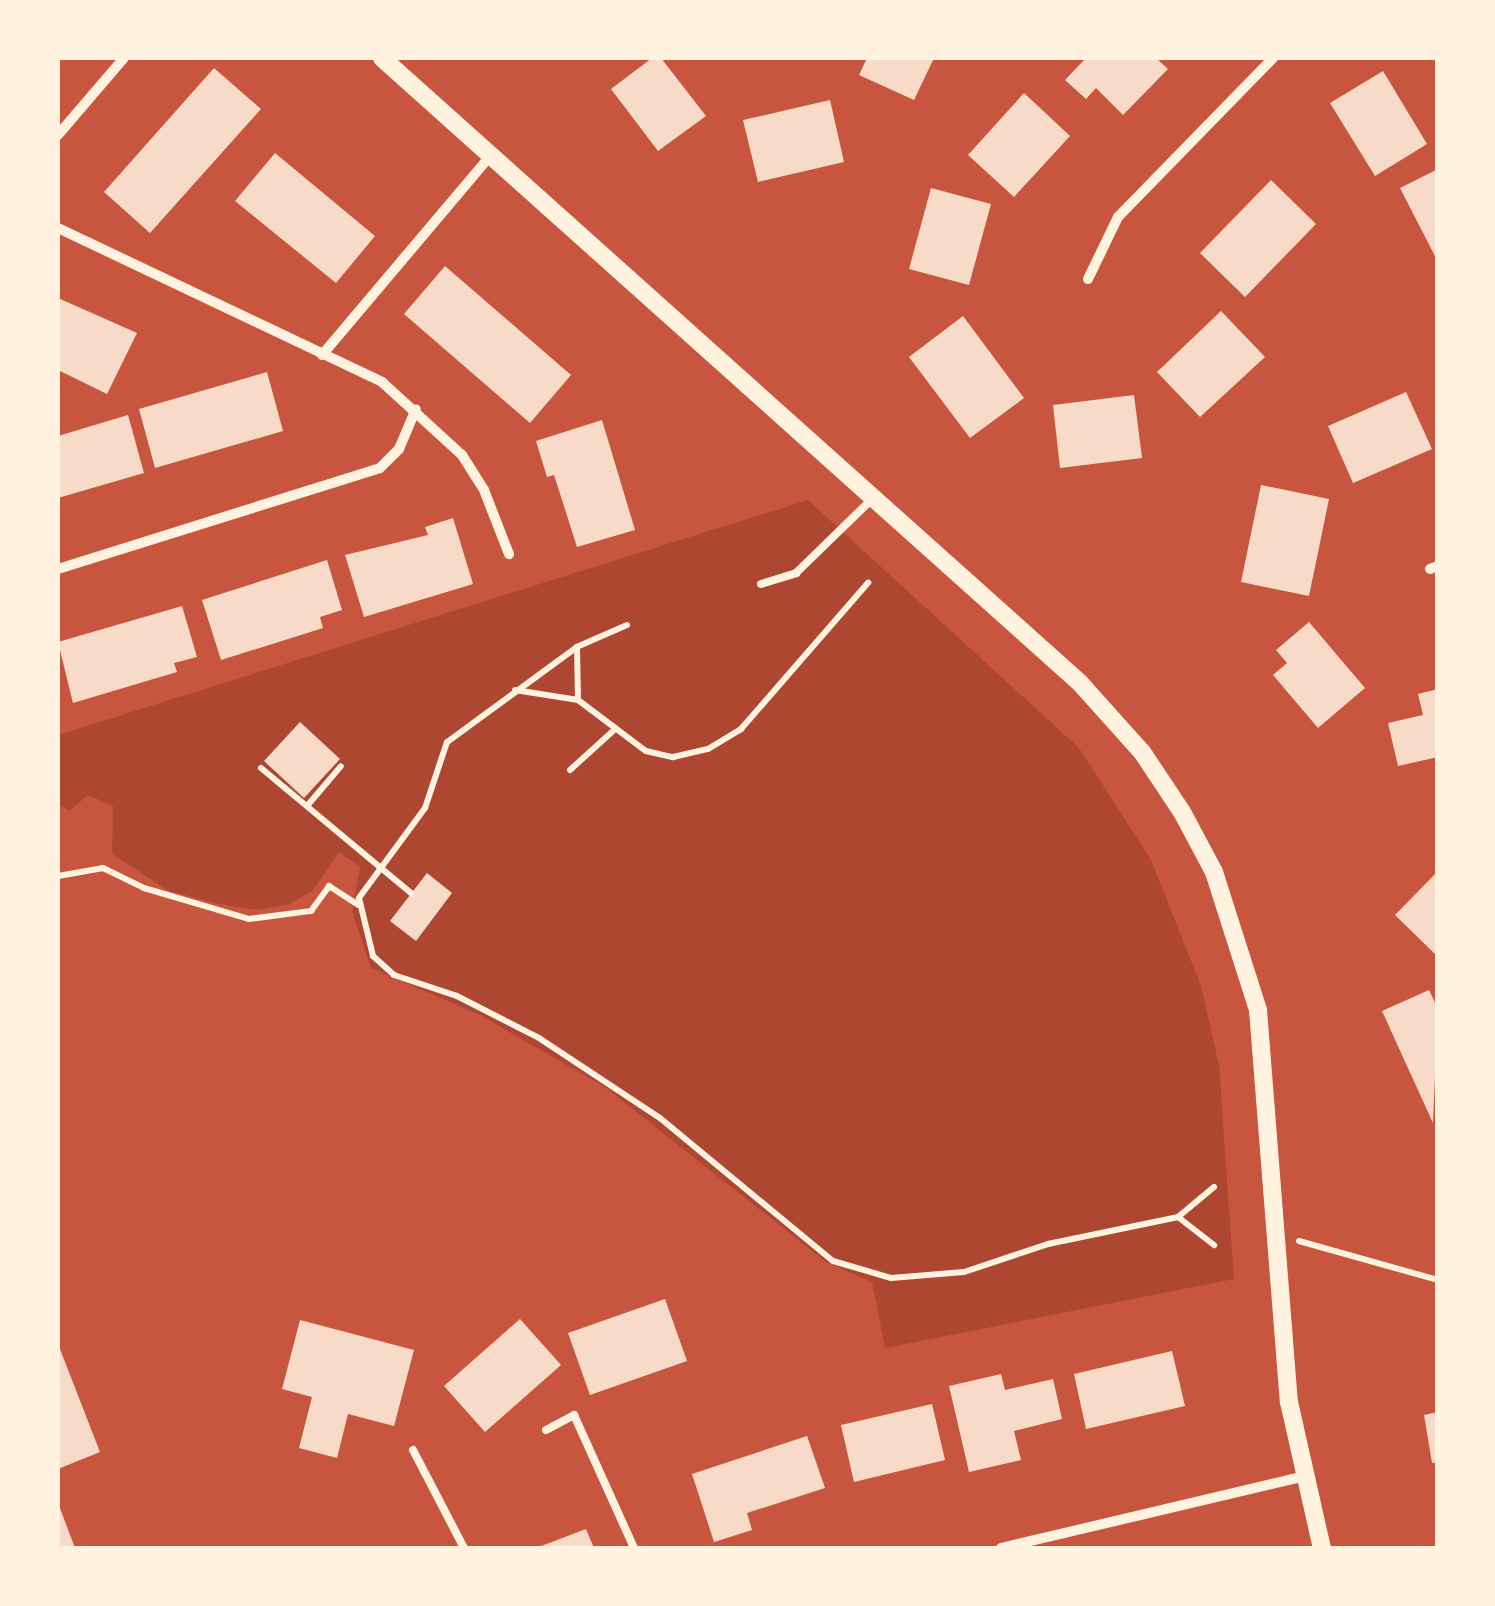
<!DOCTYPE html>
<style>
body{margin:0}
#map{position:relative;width:1495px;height:1606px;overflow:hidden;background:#c8553d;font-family:"Golos Text",sans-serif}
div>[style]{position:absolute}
.green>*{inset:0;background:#ae4732}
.building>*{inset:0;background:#f7dbc8}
.path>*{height:6px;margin:-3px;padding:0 3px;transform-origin:3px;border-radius:3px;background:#fff3e0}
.service>*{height:8px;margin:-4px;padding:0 4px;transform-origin:4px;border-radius:4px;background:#fff3e0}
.minor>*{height:10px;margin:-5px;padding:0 5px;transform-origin:5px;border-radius:5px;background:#fff3e0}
.tertiary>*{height:18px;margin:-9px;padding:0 9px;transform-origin:9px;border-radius:9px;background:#fff3e0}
span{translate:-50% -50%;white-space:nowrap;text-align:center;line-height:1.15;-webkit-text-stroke:8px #fff3e0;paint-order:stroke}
.frame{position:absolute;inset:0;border:60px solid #fff3e0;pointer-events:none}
</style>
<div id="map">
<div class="green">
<i style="clip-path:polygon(808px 500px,1079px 748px,1151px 860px,1201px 986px,1219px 1065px,1234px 1279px,885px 1348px,872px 1282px,826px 1262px,605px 1087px,480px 1015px,371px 968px,352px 911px,360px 867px,339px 852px,313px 890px,290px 904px,258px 910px,220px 904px,169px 891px,112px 854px,113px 806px,88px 795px,69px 811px,58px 804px,58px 735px)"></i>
</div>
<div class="building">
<i style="clip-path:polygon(652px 58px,661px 58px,706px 116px,658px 151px,611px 89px)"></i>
<i style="clip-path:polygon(867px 58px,934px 58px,914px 100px,859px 75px)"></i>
<i style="clip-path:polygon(1086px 58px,1156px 58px,1168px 69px,1123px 115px,1096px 88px,1086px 99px,1065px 80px)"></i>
<i style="clip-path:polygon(214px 68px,261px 109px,150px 233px,104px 192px)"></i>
<i style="clip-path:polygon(1383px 71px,1427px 144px,1375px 176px,1330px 103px)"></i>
<i style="clip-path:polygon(1024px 93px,1070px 136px,1014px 197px,968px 155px)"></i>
<i style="clip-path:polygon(830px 100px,844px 162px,758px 182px,743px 120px)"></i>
<i style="clip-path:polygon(275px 153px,375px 236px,336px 283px,235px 201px)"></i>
<i style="clip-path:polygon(1438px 169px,1438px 262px,1400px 188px)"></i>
<i style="clip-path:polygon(1271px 180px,1316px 224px,1245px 297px,1200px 253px)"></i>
<i style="clip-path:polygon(931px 188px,991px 204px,969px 285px,909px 269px)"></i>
<i style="clip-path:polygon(445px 266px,571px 375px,530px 423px,404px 314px)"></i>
<i style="clip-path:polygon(58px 298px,137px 333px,107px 394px,58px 370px)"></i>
<i style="clip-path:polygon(1221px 311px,1265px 357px,1200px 417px,1157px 372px)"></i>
<i style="clip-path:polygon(963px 316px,1024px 398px,970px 438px,909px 357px)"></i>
<i style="clip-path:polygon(267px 372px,283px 431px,155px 468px,139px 409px)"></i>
<i style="clip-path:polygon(1406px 392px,1432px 449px,1353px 483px,1328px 426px)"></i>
<i style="clip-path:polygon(1134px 395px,1142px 458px,1060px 468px,1053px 405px)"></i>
<i style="clip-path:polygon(128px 415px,144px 473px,58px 498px,58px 436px)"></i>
<i style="clip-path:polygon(602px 420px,635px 530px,577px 547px,554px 475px,547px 477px,536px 441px)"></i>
<i style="clip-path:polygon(1261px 485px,1329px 499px,1309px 596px,1241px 582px)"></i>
<i style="clip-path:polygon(453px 518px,473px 584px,364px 617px,345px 555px,428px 535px,425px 527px)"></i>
<i style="clip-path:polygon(327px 560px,342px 610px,320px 617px,323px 628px,221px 660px,202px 600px)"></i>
<i style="clip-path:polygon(182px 606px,197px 657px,174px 663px,177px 672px,73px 703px,58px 642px)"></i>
<i style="clip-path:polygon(1309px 622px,1365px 688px,1318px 728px,1273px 675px,1287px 663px,1276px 650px)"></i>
<i style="clip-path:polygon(1438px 689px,1438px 757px,1398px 766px,1388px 723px,1423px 715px,1418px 694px)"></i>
<i style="clip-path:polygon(300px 722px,340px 759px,304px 798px,264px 761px)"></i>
<i style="clip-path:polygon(1438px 871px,1438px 957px,1395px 915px)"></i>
<i style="clip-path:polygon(427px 873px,452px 893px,416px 941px,390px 921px)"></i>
<i style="clip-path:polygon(1429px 990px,1438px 1009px,1433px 1123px,1382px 1011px)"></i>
<i style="clip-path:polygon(665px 1299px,687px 1361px,590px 1395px,568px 1333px)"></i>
<i style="clip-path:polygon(520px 1319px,561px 1365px,485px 1432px,444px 1386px)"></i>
<i style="clip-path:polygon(300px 1320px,414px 1350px,394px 1426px,348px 1414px,337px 1458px,299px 1448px,312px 1397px,282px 1389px)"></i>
<i style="clip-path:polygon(58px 1344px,100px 1452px,58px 1469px)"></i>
<i style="clip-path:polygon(1172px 1351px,1185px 1406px,1086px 1429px,1074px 1374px)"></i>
<i style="clip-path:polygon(1001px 1374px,1005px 1390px,1053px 1379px,1062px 1419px,1014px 1431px,1021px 1460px,969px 1472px,949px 1386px)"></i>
<i style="clip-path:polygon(932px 1404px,945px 1460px,854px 1482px,841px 1425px)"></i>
<i style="clip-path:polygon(1438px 1412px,1438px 1462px,1432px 1463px,1424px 1415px)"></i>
<i style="clip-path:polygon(807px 1436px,825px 1488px,747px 1513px,752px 1530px,714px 1542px,692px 1474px)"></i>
<i style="clip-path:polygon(58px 1503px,75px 1548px,58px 1548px)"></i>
<i style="clip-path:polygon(586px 1529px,594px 1548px,536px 1548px)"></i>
</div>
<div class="path">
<i style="left:627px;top:625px;width:55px;rotate:156.3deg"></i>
<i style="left:577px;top:647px;width:161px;rotate:143.8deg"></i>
<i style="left:447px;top:742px;width:70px;rotate:108.4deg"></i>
<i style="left:425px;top:808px;width:112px;rotate:126.3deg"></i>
<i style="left:359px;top:898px;width:60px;rotate:76.4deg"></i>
<i style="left:373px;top:956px;width:28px;rotate:42deg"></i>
<i style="left:394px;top:975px;width:66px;rotate:18.4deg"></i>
<i style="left:457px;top:996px;width:92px;rotate:27.1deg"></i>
<i style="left:539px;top:1038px;width:145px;rotate:33.5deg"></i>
<i style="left:660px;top:1118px;width:224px;rotate:39.6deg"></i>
<i style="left:833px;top:1261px;width:60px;rotate:16.3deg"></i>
<i style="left:891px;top:1278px;width:73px;rotate:-4.7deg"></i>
<i style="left:964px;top:1272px;width:89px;rotate:-18.4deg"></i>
<i style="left:1048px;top:1244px;width:133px;rotate:-11.7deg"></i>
<i style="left:1178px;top:1217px;width:46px;rotate:37.9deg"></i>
<i style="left:577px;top:647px;width:53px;rotate:88.9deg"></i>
<i style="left:515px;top:690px;width:64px;rotate:9deg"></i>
<i style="left:578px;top:700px;width:85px;rotate:36.9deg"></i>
<i style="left:646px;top:751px;width:28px;rotate:13deg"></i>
<i style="left:673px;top:757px;width:36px;rotate:-13deg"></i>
<i style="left:708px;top:749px;width:39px;rotate:-31deg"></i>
<i style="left:741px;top:729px;width:194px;rotate:-49deg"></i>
<i style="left:261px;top:768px;width:195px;rotate:39.8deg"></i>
<i style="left:570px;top:770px;width:58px;rotate:-42.2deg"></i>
<i style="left:307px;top:806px;width:52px;rotate:-49.6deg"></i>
<i style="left:58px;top:876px;width:46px;rotate:-10.1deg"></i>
<i style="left:103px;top:868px;width:46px;rotate:26deg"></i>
<i style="left:144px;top:888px;width:109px;rotate:16.4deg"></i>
<i style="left:249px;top:919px;width:63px;rotate:-7.4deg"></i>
<i style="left:311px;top:911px;width:31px;rotate:-54deg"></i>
<i style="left:329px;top:886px;width:35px;rotate:33deg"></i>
<i style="left:1178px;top:1217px;width:47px;rotate:-39.8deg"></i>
<i style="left:1299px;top:1241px;width:144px;rotate:15.7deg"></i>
</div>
<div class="service">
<i style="left:761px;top:584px;width:37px;rotate:-17deg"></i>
<i style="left:796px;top:573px;width:107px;rotate:-44.2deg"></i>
<i style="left:546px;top:1430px;width:32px;rotate:-28deg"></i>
<i style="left:574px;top:1415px;width:146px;rotate:65.7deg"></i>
<i style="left:413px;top:1450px;width:110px;rotate:62.5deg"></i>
</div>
<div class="minor">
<i style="left:58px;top:135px;width:101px;rotate:-49.4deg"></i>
<i style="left:58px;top:228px;width:359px;rotate:25.4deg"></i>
<i style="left:382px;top:382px;width:108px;rotate:42.4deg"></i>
<i style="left:462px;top:455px;width:41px;rotate:57.8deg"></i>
<i style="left:484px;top:490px;width:69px;rotate:68.7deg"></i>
<i style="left:1088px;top:279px;width:69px;rotate:-64.2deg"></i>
<i style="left:1118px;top:217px;width:222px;rotate:-45.7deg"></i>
<i style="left:322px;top:355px;width:262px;rotate:-49.8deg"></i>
<i style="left:58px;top:569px;width:337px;rotate:-17.4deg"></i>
<i style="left:380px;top:468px;width:27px;rotate:-45deg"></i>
<i style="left:399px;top:449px;width:43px;rotate:-67deg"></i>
<i style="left:1430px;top:569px;width:9px;rotate:-21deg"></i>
<i style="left:1001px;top:1548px;width:309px;rotate:-13.3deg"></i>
</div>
<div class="tertiary">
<i style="left:382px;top:58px;width:937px;rotate:41.84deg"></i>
<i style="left:1080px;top:683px;width:93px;rotate:48.1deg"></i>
<i style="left:1142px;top:752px;width:72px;rotate:56.3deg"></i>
<i style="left:1182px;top:812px;width:68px;rotate:61.9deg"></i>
<i style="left:1214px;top:872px;width:145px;rotate:72.3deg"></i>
<i style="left:1258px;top:1010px;width:393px;rotate:85.5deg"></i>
<i style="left:1289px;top:1402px;width:150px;rotate:77.3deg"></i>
</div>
<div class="frame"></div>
</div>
